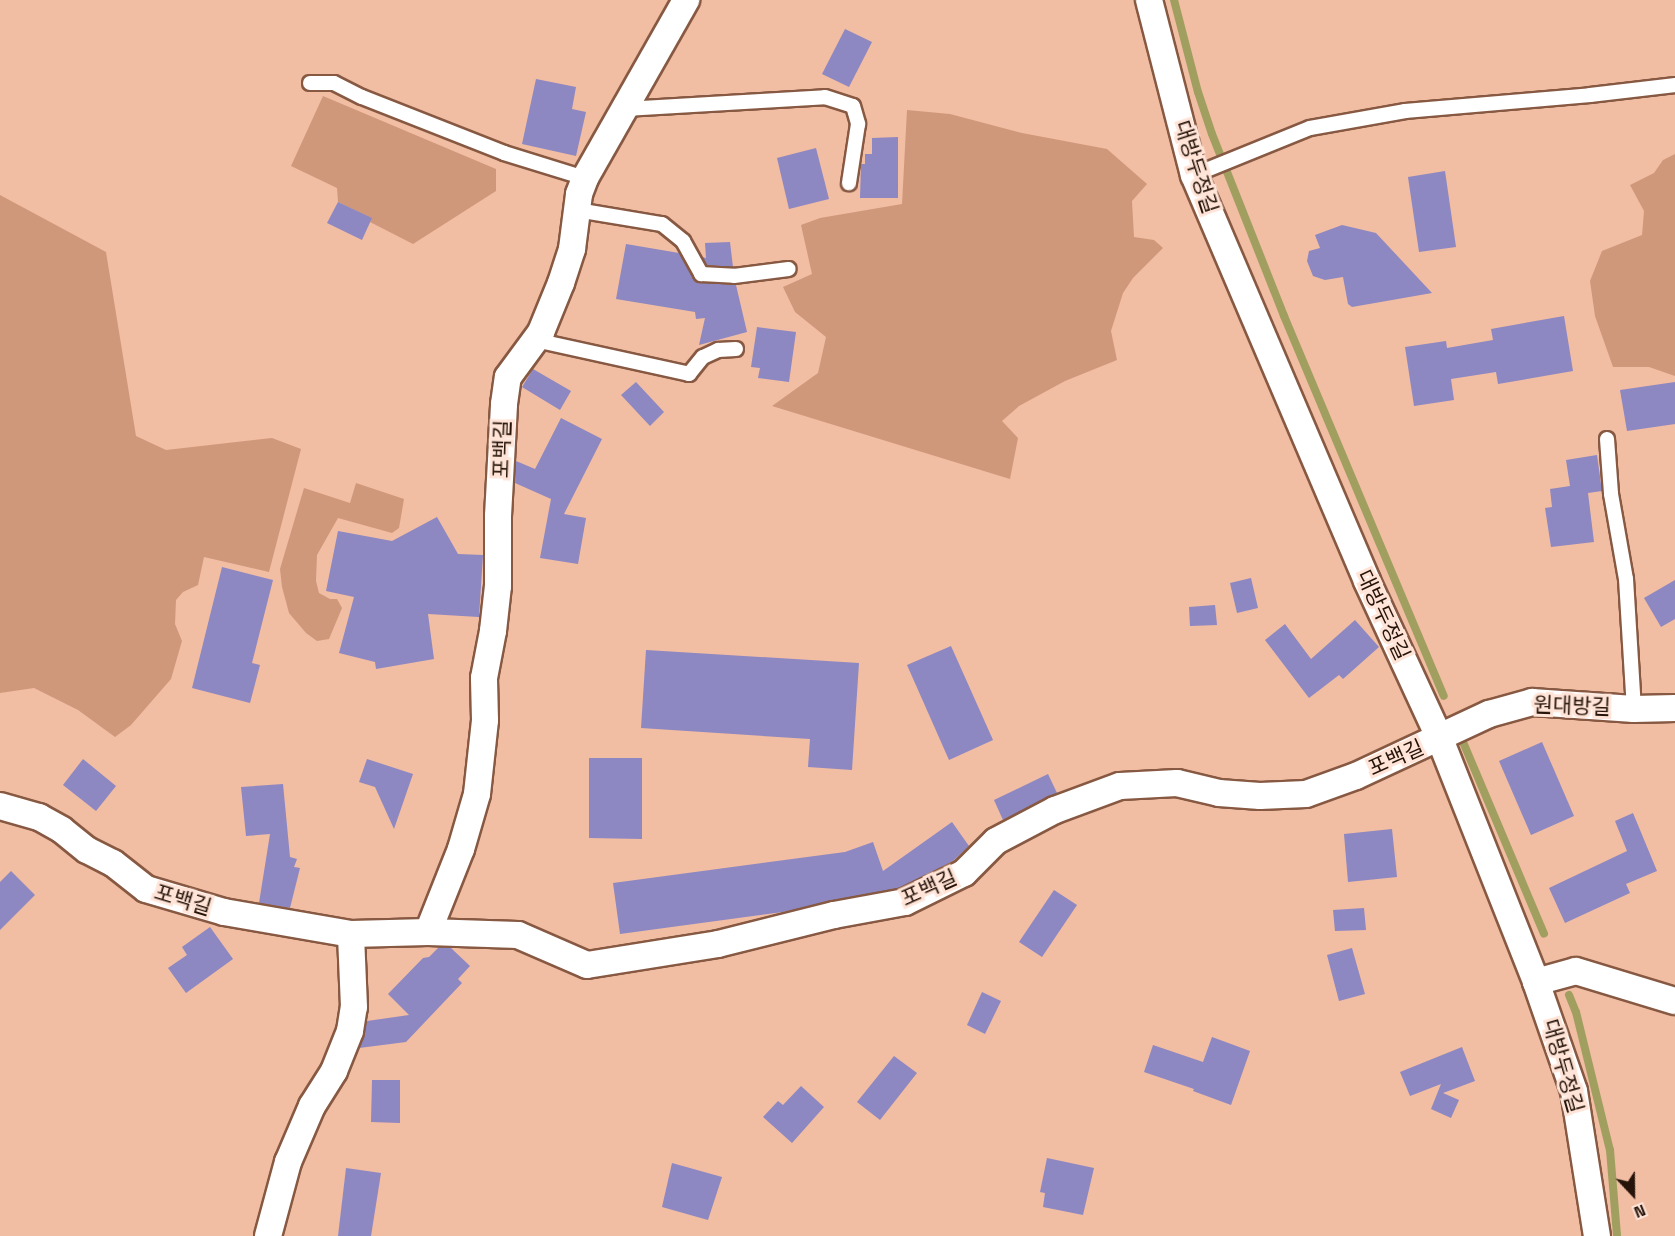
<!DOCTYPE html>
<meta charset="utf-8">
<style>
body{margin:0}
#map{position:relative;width:1675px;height:1236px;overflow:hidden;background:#f1bda3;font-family:"Space Grotesk","Noto Sans KR",sans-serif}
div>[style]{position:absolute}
.green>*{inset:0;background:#d0987b}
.stream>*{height:8px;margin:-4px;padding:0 4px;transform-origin:4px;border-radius:4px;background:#a09f5f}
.building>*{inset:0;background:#8d87c2}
.roads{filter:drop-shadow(2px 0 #875942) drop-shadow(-2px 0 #875942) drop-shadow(0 2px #875942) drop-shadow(0 -2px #875942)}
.service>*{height:14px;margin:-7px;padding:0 7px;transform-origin:7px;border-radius:7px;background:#fff}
.minor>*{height:26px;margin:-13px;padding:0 13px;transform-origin:13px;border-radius:13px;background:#fff}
span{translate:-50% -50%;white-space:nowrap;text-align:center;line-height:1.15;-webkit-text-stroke:6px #ffe4d7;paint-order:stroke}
.street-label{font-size:21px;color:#26140a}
.north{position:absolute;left:1603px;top:1164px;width:60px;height:60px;-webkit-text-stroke:4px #ffe4d7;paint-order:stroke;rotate:158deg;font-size:16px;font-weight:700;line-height:24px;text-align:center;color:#26140a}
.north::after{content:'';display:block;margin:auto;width:21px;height:27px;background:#26140a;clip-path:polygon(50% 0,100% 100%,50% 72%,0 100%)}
</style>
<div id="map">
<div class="green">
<i style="clip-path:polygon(323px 96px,496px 169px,496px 191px,413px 244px,370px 222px,371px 218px,338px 202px,337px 188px,291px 166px)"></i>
<i style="clip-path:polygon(907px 110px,950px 114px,1022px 133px,1107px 149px,1147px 184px,1132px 201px,1134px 237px,1154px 240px,1163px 248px,1133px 278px,1123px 293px,1111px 331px,1117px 360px,1065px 381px,1019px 406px,1002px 421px,1018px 438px,1010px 479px,772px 406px,818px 373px,826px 337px,795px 312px,783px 287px,812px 274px,801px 225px,820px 218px,902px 204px)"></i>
<i style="clip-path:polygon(1675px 154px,1675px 376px,1649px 367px,1613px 367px,1595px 316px,1590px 281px,1602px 251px,1642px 235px,1644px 211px,1630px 185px,1654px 173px,1663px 160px)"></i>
<i style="clip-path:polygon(0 195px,106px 252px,136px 436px,166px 450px,272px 438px,301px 449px,269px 572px,204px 557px,198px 585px,183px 592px,176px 600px,175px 624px,182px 641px,171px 679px,131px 725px,115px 737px,78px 710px,34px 688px,0 693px)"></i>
<i style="clip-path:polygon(356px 483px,404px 499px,399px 528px,392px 533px,338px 518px,317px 555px,316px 581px,319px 593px,330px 599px,337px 599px,342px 608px,329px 639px,317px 641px,306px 633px,289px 613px,282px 587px,280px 569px,304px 488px,350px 503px)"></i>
</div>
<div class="stream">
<i style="left:1174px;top:0;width:95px;rotate:75.4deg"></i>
<i style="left:1198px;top:92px;width:44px;rotate:71.6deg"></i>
<i style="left:1212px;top:134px;width:196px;rotate:68.4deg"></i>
<i style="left:1284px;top:316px;width:412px;rotate:67.2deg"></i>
<i style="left:1463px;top:742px;width:208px;rotate:67.1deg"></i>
<i style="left:1569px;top:995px;width:18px;rotate:68deg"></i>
<i style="left:1576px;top:1012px;width:142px;rotate:76.2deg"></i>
<i style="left:1610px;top:1150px;width:86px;rotate:85.3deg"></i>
</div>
<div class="building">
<i style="clip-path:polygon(845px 29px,872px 42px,849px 87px,822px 74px)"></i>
<i style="clip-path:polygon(536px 79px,576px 87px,572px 109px,586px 112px,576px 156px,522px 144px)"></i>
<i style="clip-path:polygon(898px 137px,898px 198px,860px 198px,861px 164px,865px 164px,865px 154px,872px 154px,872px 138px)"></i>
<i style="clip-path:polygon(816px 148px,829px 199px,789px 209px,777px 158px)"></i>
<i style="clip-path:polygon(1445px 171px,1456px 247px,1419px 252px,1408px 177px)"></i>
<i style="clip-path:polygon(338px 202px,372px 218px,362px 240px,327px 223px)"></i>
<i style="clip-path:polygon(1342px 225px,1376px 233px,1432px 293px,1352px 307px,1348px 304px,1343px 277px,1325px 280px,1313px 276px,1307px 261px,1309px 251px,1320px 248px,1315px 235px)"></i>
<i style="clip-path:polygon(730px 242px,733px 267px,707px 265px,702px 257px,706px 258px,705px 243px)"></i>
<i style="clip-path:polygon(626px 244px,679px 253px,697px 282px,736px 285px,747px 332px,699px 345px,705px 318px,696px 319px,695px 312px,616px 299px)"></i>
<i style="clip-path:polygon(1564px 316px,1573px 371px,1498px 384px,1496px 372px,1451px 379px,1454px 400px,1414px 406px,1405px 347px,1446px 341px,1447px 348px,1493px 340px,1491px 329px)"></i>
<i style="clip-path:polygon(757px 327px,796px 332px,789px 382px,758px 378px,760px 368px,751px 367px)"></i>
<i style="clip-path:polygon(533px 369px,571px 391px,560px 410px,522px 387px)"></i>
<i style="clip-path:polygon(636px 382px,664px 412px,650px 426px,621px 395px)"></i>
<i style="clip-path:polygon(1675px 382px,1675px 424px,1627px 431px,1620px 390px)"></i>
<i style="clip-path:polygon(561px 418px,602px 439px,564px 514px,586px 518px,578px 564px,540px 558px,551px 499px,515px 483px,516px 461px,535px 469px)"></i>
<i style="clip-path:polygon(1597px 455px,1602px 491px,1588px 493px,1594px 542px,1551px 547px,1545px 508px,1552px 507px,1550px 489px,1570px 486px,1566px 460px)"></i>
<i style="clip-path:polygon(437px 517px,458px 554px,483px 555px,479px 617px,428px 614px,434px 659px,376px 669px,375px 662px,339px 653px,354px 597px,326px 591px,338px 531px,392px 541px)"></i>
<i style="clip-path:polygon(222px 567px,273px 580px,252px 663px,260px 665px,250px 703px,192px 688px)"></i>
<i style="clip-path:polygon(1251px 578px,1258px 608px,1237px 613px,1230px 583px)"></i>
<i style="clip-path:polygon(1675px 580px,1675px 619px,1661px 627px,1644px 598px)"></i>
<i style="clip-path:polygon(1215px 605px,1217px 625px,1190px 626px,1189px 607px)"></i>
<i style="clip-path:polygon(1355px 620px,1379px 647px,1343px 679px,1339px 675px,1309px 698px,1265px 640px,1285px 624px,1311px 659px)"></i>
<i style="clip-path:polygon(951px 646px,993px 740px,949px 760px,907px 665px)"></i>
<i style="clip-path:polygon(646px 650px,859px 663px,852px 770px,808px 767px,810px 739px,641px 728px)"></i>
<i style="clip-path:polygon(1542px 742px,1574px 816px,1531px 835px,1499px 761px)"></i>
<i style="clip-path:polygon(589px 758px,642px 758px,642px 839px,589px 838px)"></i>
<i style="clip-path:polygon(83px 759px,116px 786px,96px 811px,63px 785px)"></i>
<i style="clip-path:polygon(367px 759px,413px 774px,394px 829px,375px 787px,359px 782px)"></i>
<i style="clip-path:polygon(1048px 774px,1057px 793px,1003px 820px,994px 800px)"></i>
<i style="clip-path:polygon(283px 784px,290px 857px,297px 859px,294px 867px,300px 868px,290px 908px,259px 903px,270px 834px,246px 836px,241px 787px)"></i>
<i style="clip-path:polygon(1633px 813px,1657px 871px,1626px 884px,1630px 893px,1565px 923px,1549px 888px,1627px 851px,1615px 821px)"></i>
<i style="clip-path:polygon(952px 822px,969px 846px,953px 861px,900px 888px,783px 912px,620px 934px,613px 883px,845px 852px,873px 842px,883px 871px)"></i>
<i style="clip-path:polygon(1392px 829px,1397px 877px,1348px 882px,1344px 834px)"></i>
<i style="clip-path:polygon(11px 871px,35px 895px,0 930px,0 882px)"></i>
<i style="clip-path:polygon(1054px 890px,1077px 905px,1042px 957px,1019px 942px)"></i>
<i style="clip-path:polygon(1364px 908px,1366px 930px,1335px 931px,1333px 910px)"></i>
<i style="clip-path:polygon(210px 927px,233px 959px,186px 993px,168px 968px,187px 955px,182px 947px)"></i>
<i style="clip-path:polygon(439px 947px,451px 948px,470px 966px,458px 979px,462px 983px,406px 1042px,359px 1048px,367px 1021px,409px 1015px,388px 994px,423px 958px,429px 957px)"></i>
<i style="clip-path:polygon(1352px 948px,1365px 994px,1339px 1001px,1327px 955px)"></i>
<i style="clip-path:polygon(982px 992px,1001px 1001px,985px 1034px,967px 1025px)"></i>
<i style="clip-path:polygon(1212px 1037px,1250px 1051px,1231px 1105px,1193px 1091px,1194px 1089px,1144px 1072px,1153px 1045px,1203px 1062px)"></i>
<i style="clip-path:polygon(1462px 1047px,1475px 1081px,1443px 1093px,1459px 1100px,1451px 1118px,1431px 1109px,1441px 1084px,1410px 1096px,1400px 1072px)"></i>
<i style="clip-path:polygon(894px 1056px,917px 1073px,880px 1120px,857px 1102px)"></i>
<i style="clip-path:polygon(372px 1080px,400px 1080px,400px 1123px,371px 1122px)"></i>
<i style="clip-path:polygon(801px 1086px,824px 1107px,792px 1143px,763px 1117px,778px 1101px,783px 1105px)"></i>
<i style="clip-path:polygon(1047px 1158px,1094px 1168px,1083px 1215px,1043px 1207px,1045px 1193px,1040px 1192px)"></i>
<i style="clip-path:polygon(672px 1163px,722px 1177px,708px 1220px,662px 1207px)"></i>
<i style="clip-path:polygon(346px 1168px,381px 1173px,371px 1236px,338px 1236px)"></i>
</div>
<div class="roads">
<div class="service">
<i style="left:310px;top:83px;width:24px"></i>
<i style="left:334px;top:83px;width:31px;rotate:27deg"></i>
<i style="left:362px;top:97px;width:153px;rotate:21.5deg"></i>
<i style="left:504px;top:153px;width:85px;rotate:17.2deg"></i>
<i style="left:625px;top:109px;width:200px;rotate:-3.4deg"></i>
<i style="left:825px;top:97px;width:29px;rotate:18deg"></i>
<i style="left:853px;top:106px;width:19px;rotate:74deg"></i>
<i style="left:858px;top:124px;width:60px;rotate:98.7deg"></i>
<i style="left:1194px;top:175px;width:125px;rotate:-22.1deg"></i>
<i style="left:1310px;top:128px;width:97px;rotate:-10.1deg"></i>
<i style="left:1405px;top:111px;width:186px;rotate:-4.9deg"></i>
<i style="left:1590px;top:95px;width:86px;rotate:-6.7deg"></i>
<i style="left:577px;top:210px;width:86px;rotate:9.4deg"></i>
<i style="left:662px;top:224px;width:27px;rotate:39deg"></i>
<i style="left:683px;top:241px;width:38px;rotate:61deg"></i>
<i style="left:701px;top:274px;width:33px;rotate:3deg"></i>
<i style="left:734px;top:276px;width:55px;rotate:-7.3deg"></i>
<i style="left:535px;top:340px;width:158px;rotate:12.4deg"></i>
<i style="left:689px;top:374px;width:22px;rotate:-51deg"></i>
<i style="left:703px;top:357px;width:17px;rotate:-25deg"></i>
<i style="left:718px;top:350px;width:18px;rotate:-3deg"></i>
<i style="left:1607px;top:439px;width:55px;rotate:85.8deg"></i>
<i style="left:1611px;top:494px;width:86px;rotate:80deg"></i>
<i style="left:1626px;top:579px;width:130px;rotate:86.5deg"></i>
</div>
<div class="minor">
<i style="left:1149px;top:0;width:181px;rotate:75.6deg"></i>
<i style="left:1194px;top:175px;width:441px;rotate:66.9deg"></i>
<i style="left:1367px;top:581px;width:174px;rotate:65.2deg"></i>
<i style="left:1440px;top:739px;width:261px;rotate:68.4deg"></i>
<i style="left:1536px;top:982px;width:115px;rotate:70.8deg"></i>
<i style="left:1574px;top:1091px;width:147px;rotate:81deg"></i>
<i style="left:0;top:806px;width:41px;rotate:15.8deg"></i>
<i style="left:39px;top:817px;width:26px;rotate:29deg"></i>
<i style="left:62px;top:830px;width:32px;rotate:39deg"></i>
<i style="left:87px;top:850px;width:29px;rotate:27deg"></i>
<i style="left:113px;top:863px;width:42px;rotate:38.2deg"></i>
<i style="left:146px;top:889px;width:81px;rotate:16.4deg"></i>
<i style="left:224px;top:912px;width:129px;rotate:9.8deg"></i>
<i style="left:351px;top:934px;width:77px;rotate:-1.5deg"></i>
<i style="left:428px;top:932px;width:90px;rotate:1.9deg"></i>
<i style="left:518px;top:935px;width:75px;rotate:23.5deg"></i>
<i style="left:587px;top:965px;width:133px;rotate:-9.1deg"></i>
<i style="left:718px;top:944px;width:120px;rotate:-14deg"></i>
<i style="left:834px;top:915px;width:72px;rotate:-10.4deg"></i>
<i style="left:905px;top:902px;width:66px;rotate:-26.2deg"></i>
<i style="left:964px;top:873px;width:45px;rotate:-45deg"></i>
<i style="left:996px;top:841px;width:67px;rotate:-27.7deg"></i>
<i style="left:1055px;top:810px;width:69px;rotate:-20.3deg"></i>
<i style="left:1120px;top:786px;width:57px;rotate:-3deg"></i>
<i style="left:1177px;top:783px;width:43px;rotate:13.4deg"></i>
<i style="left:1219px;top:793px;width:41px;rotate:4.2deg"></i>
<i style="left:1260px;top:796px;width:46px;rotate:-2.5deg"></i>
<i style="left:1306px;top:794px;width:53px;rotate:-19.8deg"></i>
<i style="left:1356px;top:776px;width:147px;rotate:-25deg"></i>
<i style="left:1489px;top:714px;width:45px;rotate:-15.6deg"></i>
<i style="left:1532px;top:702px;width:102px;rotate:3.9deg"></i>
<i style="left:1634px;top:709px;width:41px;rotate:-1.4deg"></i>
<i style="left:428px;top:932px;width:89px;rotate:-68.3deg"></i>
<i style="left:461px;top:849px;width:57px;rotate:-73.8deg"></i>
<i style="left:477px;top:794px;width:74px;rotate:-83.8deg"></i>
<i style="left:485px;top:720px;width:42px;rotate:-91.4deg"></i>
<i style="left:484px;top:678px;width:48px;rotate:-79.2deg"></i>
<i style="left:493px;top:631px;width:45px;rotate:-83.7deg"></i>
<i style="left:498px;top:586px;width:70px;rotate:-90deg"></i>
<i style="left:498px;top:516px;width:112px;rotate:-86.9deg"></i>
<i style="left:504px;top:404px;width:27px;rotate:-82deg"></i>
<i style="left:508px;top:377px;width:56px;rotate:-53.7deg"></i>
<i style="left:541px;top:332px;width:53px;rotate:-67.8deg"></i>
<i style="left:561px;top:283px;width:36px;rotate:-72deg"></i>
<i style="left:572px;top:249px;width:55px;rotate:-82.7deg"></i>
<i style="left:579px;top:194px;width:17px;rotate:-69deg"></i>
<i style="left:585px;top:178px;width:205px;rotate:-60.4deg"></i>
<i style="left:1536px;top:982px;width:41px;rotate:-15.4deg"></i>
<i style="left:1576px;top:971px;width:103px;rotate:16.9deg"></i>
<i style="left:268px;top:1236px;width:77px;rotate:-74.9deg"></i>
<i style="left:288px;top:1162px;width:61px;rotate:-66.8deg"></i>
<i style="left:312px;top:1106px;width:41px;rotate:-57.8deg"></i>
<i style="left:334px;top:1071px;width:43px;rotate:-68.2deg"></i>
<i style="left:350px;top:1031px;width:24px;rotate:-81deg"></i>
<i style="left:354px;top:1007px;width:73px;rotate:-92.4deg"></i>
</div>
</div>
<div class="street-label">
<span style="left:1196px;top:167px;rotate:72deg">대방두정길</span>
<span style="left:502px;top:449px;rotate:-88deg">포백길</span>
<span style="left:1383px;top:615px;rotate:65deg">대방두정길</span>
<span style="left:1572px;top:706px;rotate:2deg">원대방길</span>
<span style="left:1396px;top:758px;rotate:-24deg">포백길</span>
<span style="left:929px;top:888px;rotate:-24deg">포백길</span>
<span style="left:183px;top:900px;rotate:17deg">포백길</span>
<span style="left:1563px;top:1066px;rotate:74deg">대방두정길</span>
</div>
<div class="north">N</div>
</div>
